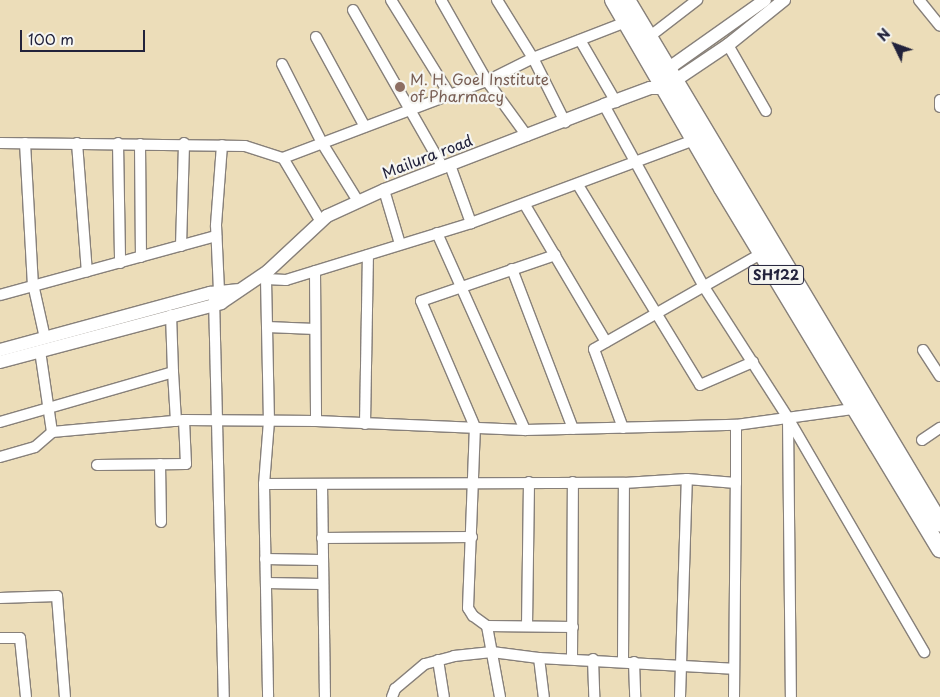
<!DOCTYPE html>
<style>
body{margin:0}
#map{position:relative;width:940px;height:697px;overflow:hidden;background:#ecddb9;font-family:"Playpen Sans",sans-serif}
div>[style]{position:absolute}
.roads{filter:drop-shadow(1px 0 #87807a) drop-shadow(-1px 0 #87807a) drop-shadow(0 1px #87807a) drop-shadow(0 -1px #87807a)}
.minor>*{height:10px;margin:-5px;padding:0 5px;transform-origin:5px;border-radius:5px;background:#fff}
.tertiary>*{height:12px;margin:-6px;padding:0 6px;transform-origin:6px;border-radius:6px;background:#fff}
.primary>*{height:16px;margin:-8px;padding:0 8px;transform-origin:8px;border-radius:8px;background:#fff}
.dots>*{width:14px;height:14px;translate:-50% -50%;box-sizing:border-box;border:2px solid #f6f6f2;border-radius:50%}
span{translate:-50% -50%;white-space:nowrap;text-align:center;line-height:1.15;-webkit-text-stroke:4.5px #f6f6f2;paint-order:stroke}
.shield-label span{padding:1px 4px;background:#f6f6f2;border:1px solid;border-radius:4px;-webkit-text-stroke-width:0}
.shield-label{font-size:14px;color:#22223b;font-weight:700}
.education-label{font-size:15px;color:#785e54}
.left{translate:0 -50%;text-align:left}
.street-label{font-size:15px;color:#22223b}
.north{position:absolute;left:870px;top:20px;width:50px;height:50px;-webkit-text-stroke:4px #f6f6f2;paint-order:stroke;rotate:312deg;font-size:14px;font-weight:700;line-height:20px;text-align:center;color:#22223b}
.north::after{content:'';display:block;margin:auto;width:18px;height:22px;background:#22223b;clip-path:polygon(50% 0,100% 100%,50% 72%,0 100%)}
.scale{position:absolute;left:20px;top:30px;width:125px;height:22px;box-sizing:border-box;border:2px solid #22223b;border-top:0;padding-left:6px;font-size:15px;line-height:18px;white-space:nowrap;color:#22223b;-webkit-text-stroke:4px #f6f6f2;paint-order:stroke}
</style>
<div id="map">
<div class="roads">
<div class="minor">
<i style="left:391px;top:0;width:112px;rotate:58.2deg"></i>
<i style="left:441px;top:0;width:93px;rotate:60.4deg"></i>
<i style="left:487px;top:81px;width:68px;rotate:54deg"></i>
<i style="left:497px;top:0;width:68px;rotate:58.2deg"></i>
<i style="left:533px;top:58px;width:72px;rotate:63.4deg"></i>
<i style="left:919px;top:0;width:33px;rotate:51deg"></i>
<i style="left:353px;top:10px;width:182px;rotate:60.3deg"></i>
<i style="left:316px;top:37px;width:102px;rotate:61.4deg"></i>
<i style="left:649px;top:37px;width:61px;rotate:-37.6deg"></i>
<i style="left:580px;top:40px;width:72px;rotate:59.9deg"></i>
<i style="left:728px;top:45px;width:76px;rotate:60.1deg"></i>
<i style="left:282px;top:64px;width:89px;rotate:63.1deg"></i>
<i style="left:322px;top:143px;width:68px;rotate:58.2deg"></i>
<i style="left:940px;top:100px;width:7px;rotate:90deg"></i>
<i style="left:604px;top:105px;width:208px;rotate:61.2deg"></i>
<i style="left:704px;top:287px;width:156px;rotate:57.3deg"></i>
<i style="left:788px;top:418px;width:271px;rotate:59.8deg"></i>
<i style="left:0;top:143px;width:245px;rotate:0.7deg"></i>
<i style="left:245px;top:146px;width:40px;rotate:18deg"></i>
<i style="left:283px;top:158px;width:218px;rotate:-20.7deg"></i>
<i style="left:487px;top:81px;width:51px;rotate:-26.6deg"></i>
<i style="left:533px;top:58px;width:100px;rotate:-21.2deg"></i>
<i style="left:25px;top:143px;width:141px;rotate:86.8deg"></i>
<i style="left:33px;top:284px;width:55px;rotate:77.5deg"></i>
<i style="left:77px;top:143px;width:129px;rotate:85.6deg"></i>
<i style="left:118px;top:143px;width:120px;rotate:89deg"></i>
<i style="left:140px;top:144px;width:113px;rotate:89.5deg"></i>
<i style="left:283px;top:158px;width:72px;rotate:59.2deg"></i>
<i style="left:450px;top:165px;width:62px;rotate:70.1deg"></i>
<i style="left:578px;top:185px;width:234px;rotate:58.6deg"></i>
<i style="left:700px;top:385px;width:58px;rotate:-23.5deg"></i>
<i style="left:384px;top:190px;width:56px;rotate:73.5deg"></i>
<i style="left:525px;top:205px;width:159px;rotate:59.4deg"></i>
<i style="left:437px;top:233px;width:216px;rotate:65.9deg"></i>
<i style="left:181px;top:246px;width:103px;rotate:-88.3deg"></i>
<i style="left:512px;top:269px;width:171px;rotate:69.1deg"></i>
<i style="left:315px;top:271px;width:150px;rotate:89.6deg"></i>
<i style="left:264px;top:274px;width:5px;rotate:68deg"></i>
<i style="left:266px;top:279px;width:20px;rotate:3deg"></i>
<i style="left:286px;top:280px;width:194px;rotate:-17.1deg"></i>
<i style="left:471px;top:223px;width:238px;rotate:-20.4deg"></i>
<i style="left:266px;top:279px;width:142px;rotate:88.8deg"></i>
<i style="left:269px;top:421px;width:63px;rotate:94.5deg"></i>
<i style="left:264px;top:484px;width:213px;rotate:88.9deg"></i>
<i style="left:219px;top:291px;width:66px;rotate:-92.6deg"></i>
<i style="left:216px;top:225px;width:80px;rotate:-85.7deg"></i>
<i style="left:0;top:295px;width:224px;rotate:-15.3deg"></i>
<i style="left:214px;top:298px;width:399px;rotate:88.6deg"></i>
<i style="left:267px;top:327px;width:48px;rotate:2.4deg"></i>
<i style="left:923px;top:350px;width:31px;rotate:57deg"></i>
<i style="left:173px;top:372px;width:49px;rotate:86.5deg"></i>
<i style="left:788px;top:419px;width:278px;rotate:89.4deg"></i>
<i style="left:0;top:422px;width:180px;rotate:-16.1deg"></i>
<i style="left:173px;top:372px;width:57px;rotate:-92deg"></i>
<i style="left:365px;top:424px;width:169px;rotate:-89deg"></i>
<i style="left:623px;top:428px;width:84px;rotate:-110.2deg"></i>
<i style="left:594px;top:349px;width:193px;rotate:-29.7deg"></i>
<i style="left:52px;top:432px;width:133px;rotate:-5.2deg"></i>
<i style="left:184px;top:420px;width:132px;rotate:0.4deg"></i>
<i style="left:316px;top:421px;width:209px;rotate:2.5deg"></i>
<i style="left:525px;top:430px;width:211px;rotate:-1.4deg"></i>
<i style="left:736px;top:425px;width:125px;rotate:-7.8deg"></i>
<i style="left:922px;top:440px;width:22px;rotate:-34deg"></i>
<i style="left:0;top:457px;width:36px;rotate:-16deg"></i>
<i style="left:35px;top:447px;width:23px;rotate:-41deg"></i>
<i style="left:52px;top:432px;width:82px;rotate:-98.4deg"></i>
<i style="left:160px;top:464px;width:58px;rotate:89deg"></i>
<i style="left:97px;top:465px;width:89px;rotate:-0.6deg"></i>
<i style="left:186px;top:464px;width:44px;rotate:-92.6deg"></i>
<i style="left:264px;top:484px;width:360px;rotate:-0.2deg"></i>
<i style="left:624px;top:483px;width:63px;rotate:-3.6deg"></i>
<i style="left:687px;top:479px;width:49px;rotate:4.7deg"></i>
<i style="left:736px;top:483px;width:58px;rotate:-90deg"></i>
<i style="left:322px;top:484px;width:213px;rotate:89.2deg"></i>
<i style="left:322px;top:538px;width:150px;rotate:-0.4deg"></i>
<i style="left:265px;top:559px;width:56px;rotate:1deg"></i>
<i style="left:266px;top:583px;width:55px;rotate:1deg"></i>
<i style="left:0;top:598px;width:57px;rotate:-2deg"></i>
<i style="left:57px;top:596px;width:101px;rotate:85.5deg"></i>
<i style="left:487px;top:626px;width:17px;rotate:-144deg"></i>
<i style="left:473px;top:616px;width:9px;rotate:-122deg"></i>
<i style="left:468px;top:608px;width:181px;rotate:-87.8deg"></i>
<i style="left:475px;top:427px;width:137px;rotate:-113.2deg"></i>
<i style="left:421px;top:301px;width:142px;rotate:-18.9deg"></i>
<i style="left:527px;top:626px;width:144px;rotate:-89.2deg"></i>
<i style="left:0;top:638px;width:20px"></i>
<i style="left:20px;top:638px;width:59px;rotate:84.2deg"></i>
<i style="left:539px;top:658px;width:39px;rotate:83deg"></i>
<i style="left:572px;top:658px;width:176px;rotate:-89.7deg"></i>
<i style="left:593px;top:659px;width:38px;rotate:88deg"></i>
<i style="left:438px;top:660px;width:37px;rotate:81deg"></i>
<i style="left:623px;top:661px;width:178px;rotate:-89.7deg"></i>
<i style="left:634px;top:662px;width:35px;rotate:88deg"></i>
<i style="left:392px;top:697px;width:9px;rotate:-69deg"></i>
<i style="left:395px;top:689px;width:39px;rotate:-40deg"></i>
<i style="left:425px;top:664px;width:30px;rotate:-15deg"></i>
<i style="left:454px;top:656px;width:38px;rotate:-6deg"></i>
<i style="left:492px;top:652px;width:47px;rotate:7.3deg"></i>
<i style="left:539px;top:658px;width:194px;rotate:3.2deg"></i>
<i style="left:500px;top:697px;width:72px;rotate:-100.4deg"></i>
<i style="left:487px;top:626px;width:86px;rotate:0.7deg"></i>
<i style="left:680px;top:697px;width:218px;rotate:-88.2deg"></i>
<i style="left:734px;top:697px;width:214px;rotate:-89.5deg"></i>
</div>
<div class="tertiary">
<i style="left:662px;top:73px;width:126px;rotate:-35.3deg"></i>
<i style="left:0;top:350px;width:218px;rotate:-15.2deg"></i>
<i style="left:210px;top:293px;width:27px;rotate:-6deg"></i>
<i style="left:0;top:362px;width:229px;rotate:-14.9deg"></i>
<i style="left:221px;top:303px;width:57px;rotate:-34.2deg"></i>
<i style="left:268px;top:271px;width:81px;rotate:-43deg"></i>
<i style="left:327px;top:216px;width:63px;rotate:-24.5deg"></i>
<i style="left:384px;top:190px;width:236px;rotate:-21.1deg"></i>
<i style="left:604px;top:105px;width:49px;rotate:-20.3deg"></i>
<i style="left:650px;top:88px;width:14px"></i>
<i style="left:664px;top:88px;width:77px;rotate:-33.9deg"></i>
<i style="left:728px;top:45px;width:72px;rotate:-38.8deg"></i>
</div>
<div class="primary">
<i style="left:613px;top:0;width:217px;rotate:59.9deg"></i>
<i style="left:722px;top:188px;width:422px;rotate:58.9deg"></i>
<i style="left:627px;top:0;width:610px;rotate:59.1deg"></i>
</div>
</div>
<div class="dots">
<i style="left:400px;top:87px;background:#8d6e63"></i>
</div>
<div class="shield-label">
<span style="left:776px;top:275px">SH122</span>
</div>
<div class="education-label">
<span class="left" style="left:410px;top:87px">M. H. Goel Institute<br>of Pharmacy</span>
</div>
<div class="street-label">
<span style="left:427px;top:156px;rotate:-21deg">Mailura road</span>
</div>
<div class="north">N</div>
<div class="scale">100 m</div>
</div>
